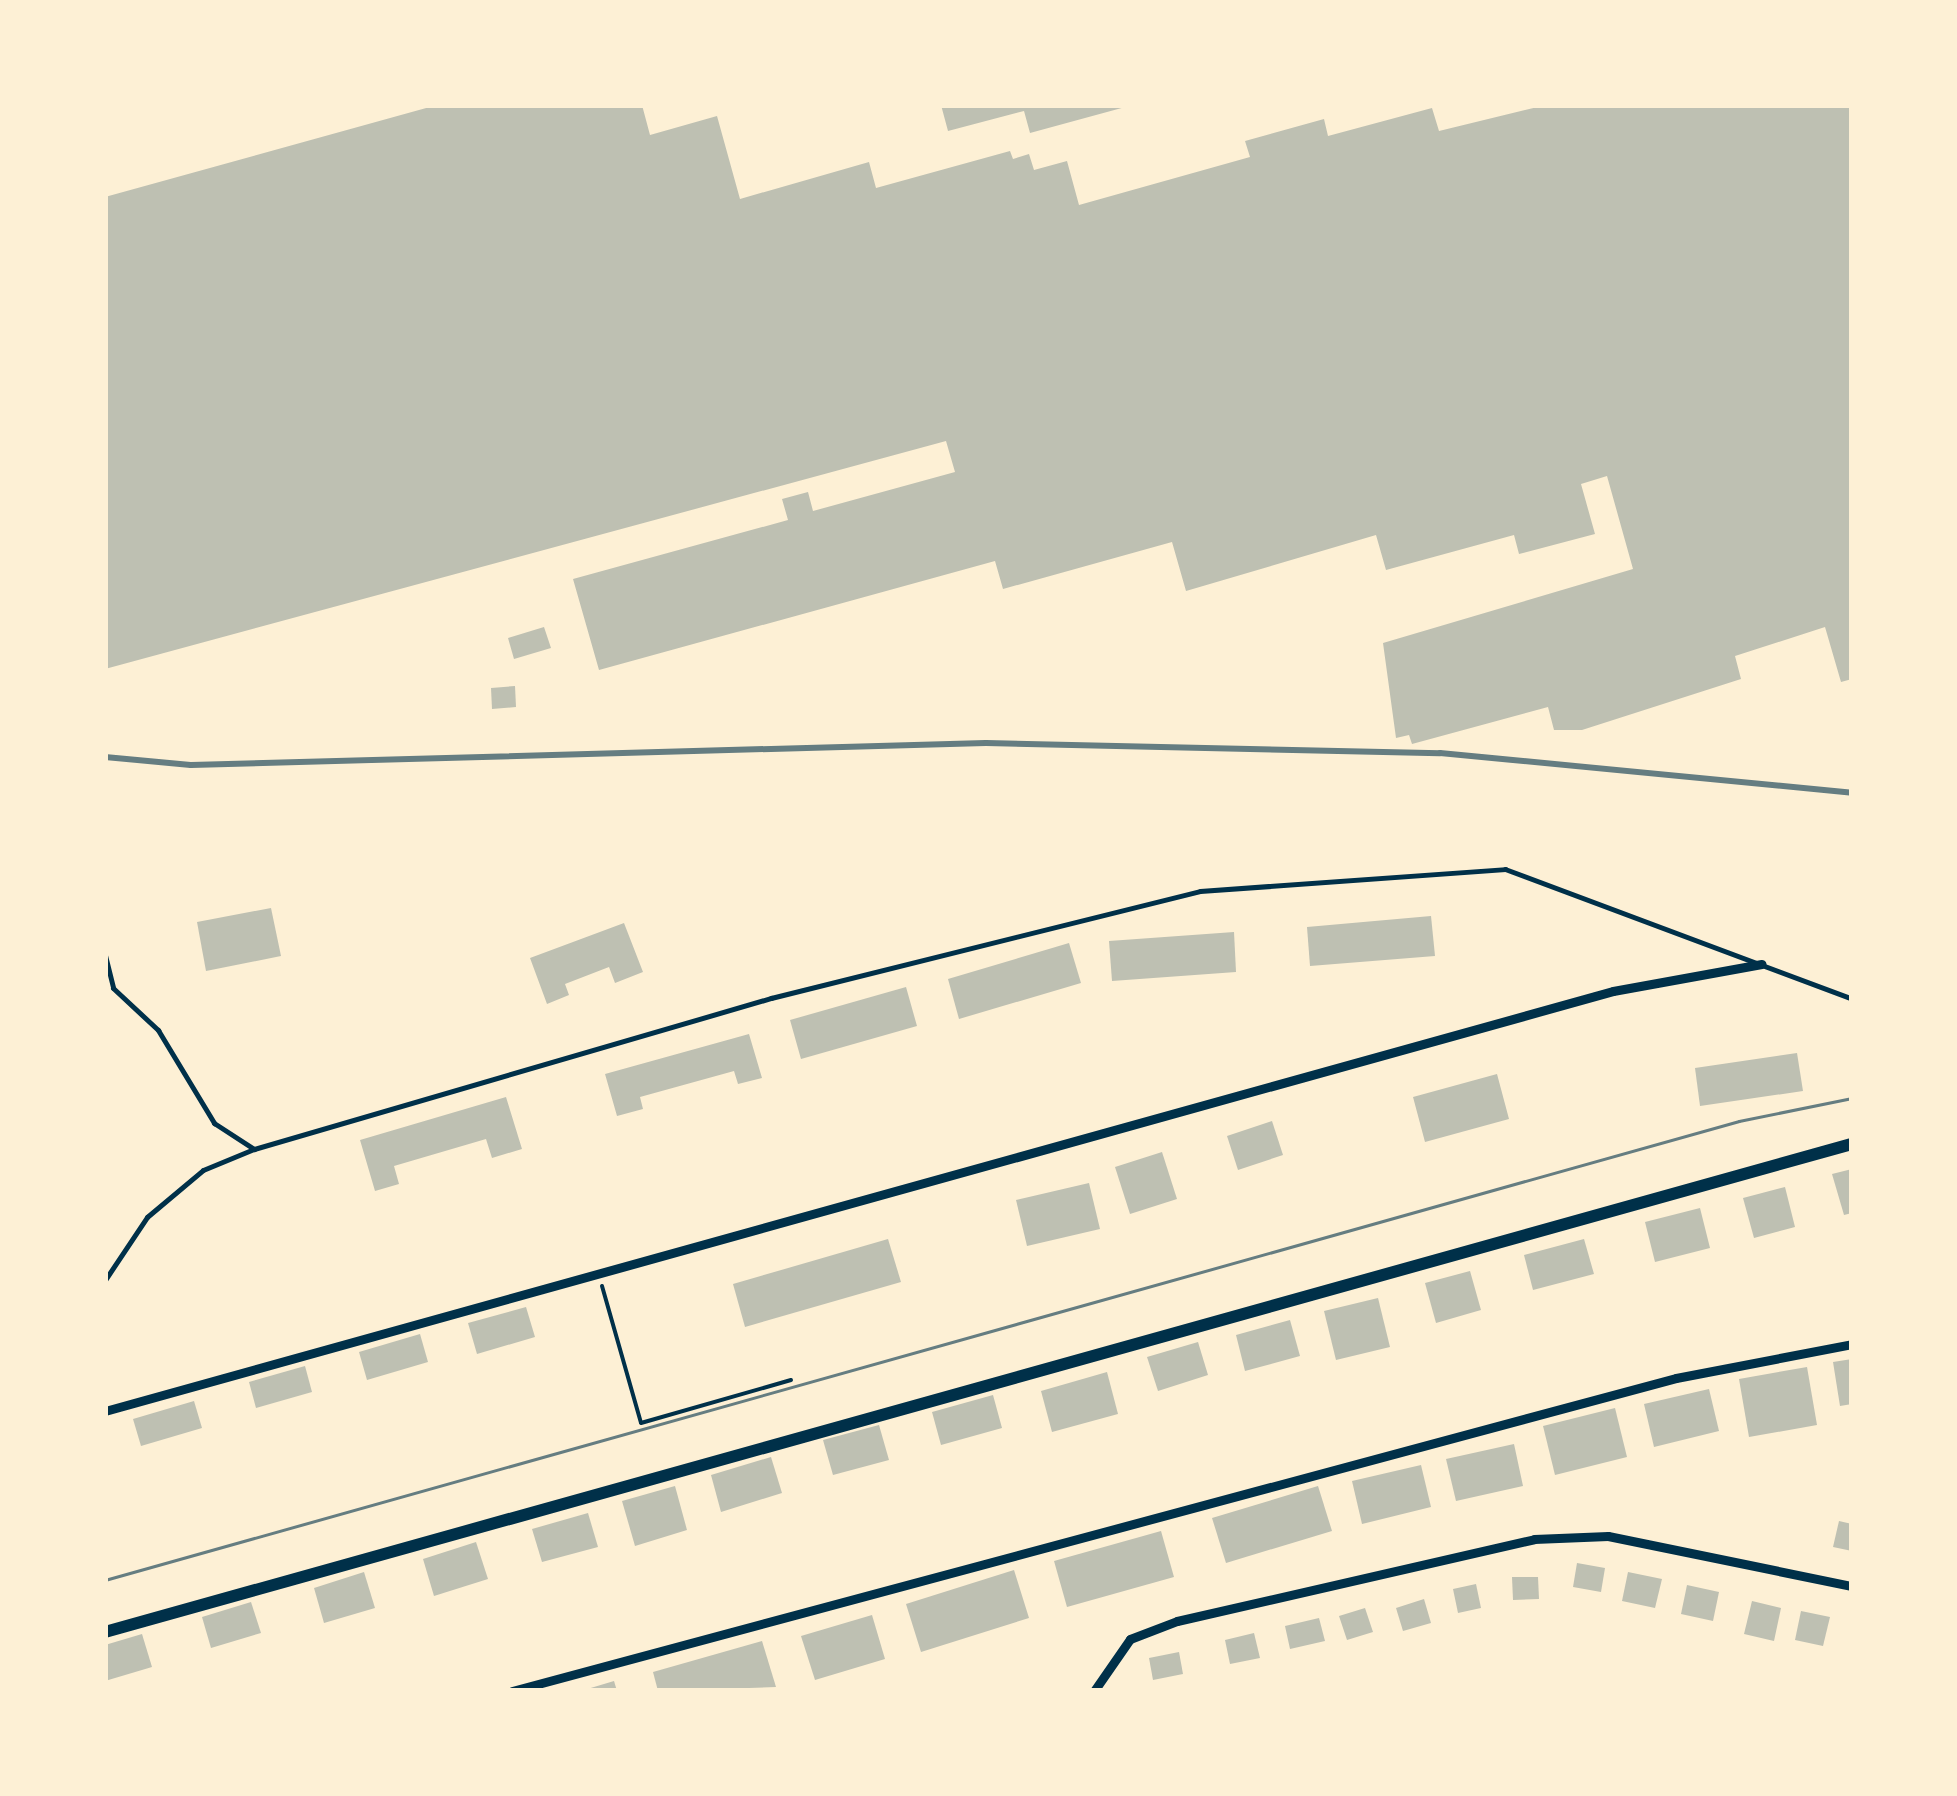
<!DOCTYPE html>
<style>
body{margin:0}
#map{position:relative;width:1957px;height:1796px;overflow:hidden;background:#fdf0d5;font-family:Inter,sans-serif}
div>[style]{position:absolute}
.building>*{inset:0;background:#bec0b2}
.path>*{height:4px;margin:-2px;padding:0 2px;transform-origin:2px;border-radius:2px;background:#003049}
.service>*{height:5px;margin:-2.5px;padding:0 2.5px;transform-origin:2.5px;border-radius:2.5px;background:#003049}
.minor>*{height:9px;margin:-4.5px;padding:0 4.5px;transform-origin:4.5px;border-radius:4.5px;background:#003049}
.secondary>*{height:12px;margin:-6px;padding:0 6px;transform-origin:6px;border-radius:6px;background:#003049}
.tram>*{height:2.5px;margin:-1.25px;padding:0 1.25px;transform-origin:1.25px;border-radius:1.25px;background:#657d81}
.rail>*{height:6px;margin:-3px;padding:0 3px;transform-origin:3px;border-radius:3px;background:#657d81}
span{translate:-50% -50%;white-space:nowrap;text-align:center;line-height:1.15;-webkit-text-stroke:9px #fdf0d5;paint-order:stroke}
.frame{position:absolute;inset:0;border:108px solid #fdf0d5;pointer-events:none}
</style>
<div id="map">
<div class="building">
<i style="clip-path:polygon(437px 105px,642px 105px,650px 135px,717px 116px,740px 199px,869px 162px,876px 188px,1010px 151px,1013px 159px,1029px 154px,1034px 170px,1067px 161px,1079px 205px,1250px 157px,1245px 141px,1324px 119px,1328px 136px,1432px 108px,1439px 131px,1546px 105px,1852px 105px,1852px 679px,1841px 682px,1825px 627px,1735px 656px,1741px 679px,1582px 730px,1554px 730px,1548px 707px,1412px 744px,1409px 735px,1396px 738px,1383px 643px,1633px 569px,1607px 476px,1581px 484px,1595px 534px,1519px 554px,1514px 535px,1386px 570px,1376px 535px,1186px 591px,1172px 542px,1003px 589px,995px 561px,599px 670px,573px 579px,788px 520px,782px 499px,808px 492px,813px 511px,955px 472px,946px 441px,105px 669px,105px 197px)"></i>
<i style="clip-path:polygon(941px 105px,1129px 105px,1129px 106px,1030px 133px,1024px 111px,948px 131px)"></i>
<i style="clip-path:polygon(544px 627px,551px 648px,514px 659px,508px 638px)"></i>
<i style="clip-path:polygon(515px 686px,516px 707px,492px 709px,491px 688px)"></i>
<i style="clip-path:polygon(271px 908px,281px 956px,206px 971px,197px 922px)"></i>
<i style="clip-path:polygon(1431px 916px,1435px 956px,1310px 966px,1307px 927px)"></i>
<i style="clip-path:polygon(624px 923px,643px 972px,615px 983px,609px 967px,565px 984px,569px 995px,547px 1004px,530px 958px)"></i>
<i style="clip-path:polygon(1234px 932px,1236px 972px,1112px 981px,1109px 941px)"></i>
<i style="clip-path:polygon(1069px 943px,1081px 983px,959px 1019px,948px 979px)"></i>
<i style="clip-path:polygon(906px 987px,917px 1026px,801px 1059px,790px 1020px)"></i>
<i style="clip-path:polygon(749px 1034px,762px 1078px,738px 1084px,734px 1071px,640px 1097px,643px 1109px,617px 1116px,605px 1074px)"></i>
<i style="clip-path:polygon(1797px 1053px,1803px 1091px,1700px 1106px,1695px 1068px)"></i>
<i style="clip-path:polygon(1497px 1074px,1509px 1119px,1425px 1142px,1413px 1097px)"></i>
<i style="clip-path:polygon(506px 1097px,522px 1149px,492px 1158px,486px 1139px,394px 1166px,399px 1184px,375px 1191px,360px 1140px)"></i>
<i style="clip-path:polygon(1272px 1121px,1283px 1155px,1238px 1170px,1227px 1136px)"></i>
<i style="clip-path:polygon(1162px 1152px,1177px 1199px,1130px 1214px,1115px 1167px)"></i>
<i style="clip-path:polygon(1852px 1169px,1852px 1213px,1844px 1215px,1832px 1174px)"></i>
<i style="clip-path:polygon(1089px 1183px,1100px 1229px,1027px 1246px,1016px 1200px)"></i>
<i style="clip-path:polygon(1785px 1187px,1795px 1227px,1754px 1238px,1743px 1198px)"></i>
<i style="clip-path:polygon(1700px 1208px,1710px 1248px,1655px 1262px,1645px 1222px)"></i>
<i style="clip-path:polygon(888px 1239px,901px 1282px,745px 1327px,733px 1284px)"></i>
<i style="clip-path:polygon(1584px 1239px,1594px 1274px,1533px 1290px,1524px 1255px)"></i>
<i style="clip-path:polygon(1470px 1271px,1481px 1310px,1436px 1323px,1425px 1283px)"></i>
<i style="clip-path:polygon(1378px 1298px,1390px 1347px,1336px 1360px,1324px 1311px)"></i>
<i style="clip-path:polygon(526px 1307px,535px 1337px,477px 1354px,468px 1323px)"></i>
<i style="clip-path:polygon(1290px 1320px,1300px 1356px,1245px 1371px,1236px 1335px)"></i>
<i style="clip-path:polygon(420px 1334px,428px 1362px,367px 1380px,359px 1352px)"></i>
<i style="clip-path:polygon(1198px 1342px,1208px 1375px,1158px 1391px,1147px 1357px)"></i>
<i style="clip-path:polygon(1852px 1359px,1852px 1404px,1840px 1406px,1833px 1362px)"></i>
<i style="clip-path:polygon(305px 1366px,312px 1392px,256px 1408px,249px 1382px)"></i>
<i style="clip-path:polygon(1807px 1367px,1817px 1425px,1749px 1437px,1739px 1379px)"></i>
<i style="clip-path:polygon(1107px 1372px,1118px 1414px,1052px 1432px,1041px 1391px)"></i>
<i style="clip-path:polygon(1709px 1389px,1719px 1431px,1654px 1447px,1644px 1404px)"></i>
<i style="clip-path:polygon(993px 1395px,1002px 1428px,941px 1445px,932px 1412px)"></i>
<i style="clip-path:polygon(194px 1401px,202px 1428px,141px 1446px,133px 1419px)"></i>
<i style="clip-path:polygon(1615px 1408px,1627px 1457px,1555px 1475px,1543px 1426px)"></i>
<i style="clip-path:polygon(879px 1425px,889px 1460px,833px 1475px,823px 1440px)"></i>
<i style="clip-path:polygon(1514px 1444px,1523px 1486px,1456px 1501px,1446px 1459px)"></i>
<i style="clip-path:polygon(771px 1457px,782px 1493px,721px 1512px,711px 1475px)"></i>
<i style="clip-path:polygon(1421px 1465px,1431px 1507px,1362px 1524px,1352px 1481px)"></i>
<i style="clip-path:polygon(675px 1486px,687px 1530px,635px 1546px,622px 1501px)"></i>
<i style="clip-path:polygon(1318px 1486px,1332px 1531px,1226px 1563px,1212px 1518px)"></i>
<i style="clip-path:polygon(588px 1513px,598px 1547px,542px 1562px,532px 1529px)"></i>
<i style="clip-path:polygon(1839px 1521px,1852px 1524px,1852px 1551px,1833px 1547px)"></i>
<i style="clip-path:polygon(1161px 1531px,1174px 1577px,1067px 1607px,1054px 1561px)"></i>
<i style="clip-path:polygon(476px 1542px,488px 1579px,434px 1596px,423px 1559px)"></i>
<i style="clip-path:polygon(1577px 1563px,1605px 1568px,1601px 1592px,1573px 1587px)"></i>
<i style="clip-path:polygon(1014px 1570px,1029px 1618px,921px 1652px,906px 1604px)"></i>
<i style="clip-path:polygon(364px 1572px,375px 1608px,324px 1623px,314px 1588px)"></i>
<i style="clip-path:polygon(1628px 1572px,1662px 1579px,1655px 1608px,1622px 1601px)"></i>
<i style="clip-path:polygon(1512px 1577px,1538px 1577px,1539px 1599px,1513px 1600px)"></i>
<i style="clip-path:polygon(1476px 1584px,1481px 1608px,1458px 1613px,1453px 1589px)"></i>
<i style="clip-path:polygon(1687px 1585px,1719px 1592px,1713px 1621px,1681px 1614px)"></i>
<i style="clip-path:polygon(1424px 1599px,1431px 1623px,1403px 1631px,1396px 1608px)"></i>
<i style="clip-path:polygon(1752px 1601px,1781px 1608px,1774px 1641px,1744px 1634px)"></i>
<i style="clip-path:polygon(251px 1602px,261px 1633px,211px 1648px,202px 1617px)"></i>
<i style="clip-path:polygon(1365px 1608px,1373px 1632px,1347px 1640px,1339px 1616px)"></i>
<i style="clip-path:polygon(1801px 1611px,1830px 1617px,1823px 1646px,1795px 1640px)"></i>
<i style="clip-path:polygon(872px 1615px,885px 1659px,815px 1680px,801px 1636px)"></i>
<i style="clip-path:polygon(1319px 1618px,1325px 1641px,1290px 1649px,1285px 1626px)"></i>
<i style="clip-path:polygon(1254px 1633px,1260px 1658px,1230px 1664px,1225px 1640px)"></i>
<i style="clip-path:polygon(142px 1634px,152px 1667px,105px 1681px,105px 1645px)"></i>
<i style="clip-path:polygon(762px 1641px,776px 1687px,658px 1691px,653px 1672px)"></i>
<i style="clip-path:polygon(1179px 1652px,1183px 1674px,1153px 1680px,1149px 1658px)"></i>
<i style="clip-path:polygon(614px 1681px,617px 1691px,584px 1691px,584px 1690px)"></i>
</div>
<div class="path">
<i style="left:602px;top:1286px;width:142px;rotate:74.1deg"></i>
<i style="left:641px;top:1423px;width:156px;rotate:-16deg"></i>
</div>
<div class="service">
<i style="left:105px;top:955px;width:34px;rotate:76deg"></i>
<i style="left:113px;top:988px;width:62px;rotate:43deg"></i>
<i style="left:158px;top:1030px;width:109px;rotate:58.9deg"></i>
<i style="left:214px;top:1123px;width:48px;rotate:33deg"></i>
<i style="left:105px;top:1280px;width:76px;rotate:-56.3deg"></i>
<i style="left:147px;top:1217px;width:73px;rotate:-40deg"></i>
<i style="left:203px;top:1170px;width:55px;rotate:-22.4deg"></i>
<i style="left:254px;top:1149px;width:539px;rotate:-16.28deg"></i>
<i style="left:771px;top:998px;width:442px;rotate:-14deg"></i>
<i style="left:1200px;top:891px;width:306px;rotate:-4.1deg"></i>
<i style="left:1505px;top:869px;width:371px;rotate:20.5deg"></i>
</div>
<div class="minor">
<i style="left:105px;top:1411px;width:1565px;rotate:-15.56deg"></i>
<i style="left:1613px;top:991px;width:151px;rotate:-10.3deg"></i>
<i style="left:512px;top:1691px;width:1205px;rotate:-15.05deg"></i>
<i style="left:1676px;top:1378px;width:179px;rotate:-10.9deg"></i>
<i style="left:1094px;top:1691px;width:63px;rotate:-55.3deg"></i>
<i style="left:1130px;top:1639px;width:50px;rotate:-21deg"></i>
<i style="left:1177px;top:1621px;width:366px;rotate:-12.9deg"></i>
<i style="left:1534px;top:1539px;width:74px;rotate:-2.3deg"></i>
<i style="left:1608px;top:1536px;width:249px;rotate:11.6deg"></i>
</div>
<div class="secondary">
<i style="left:105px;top:1632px;width:1814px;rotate:-15.61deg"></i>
</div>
<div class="tram">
<i style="left:105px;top:1580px;width:1697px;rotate:-15.69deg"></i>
<i style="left:1739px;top:1121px;width:115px;rotate:-11.5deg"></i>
</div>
<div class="rail">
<i style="left:105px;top:757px;width:86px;rotate:5.3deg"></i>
<i style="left:191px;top:765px;width:795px;rotate:-1.59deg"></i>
<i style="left:986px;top:743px;width:454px;rotate:1.3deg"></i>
<i style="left:1440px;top:753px;width:414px;rotate:5.5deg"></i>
</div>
<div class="frame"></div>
</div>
